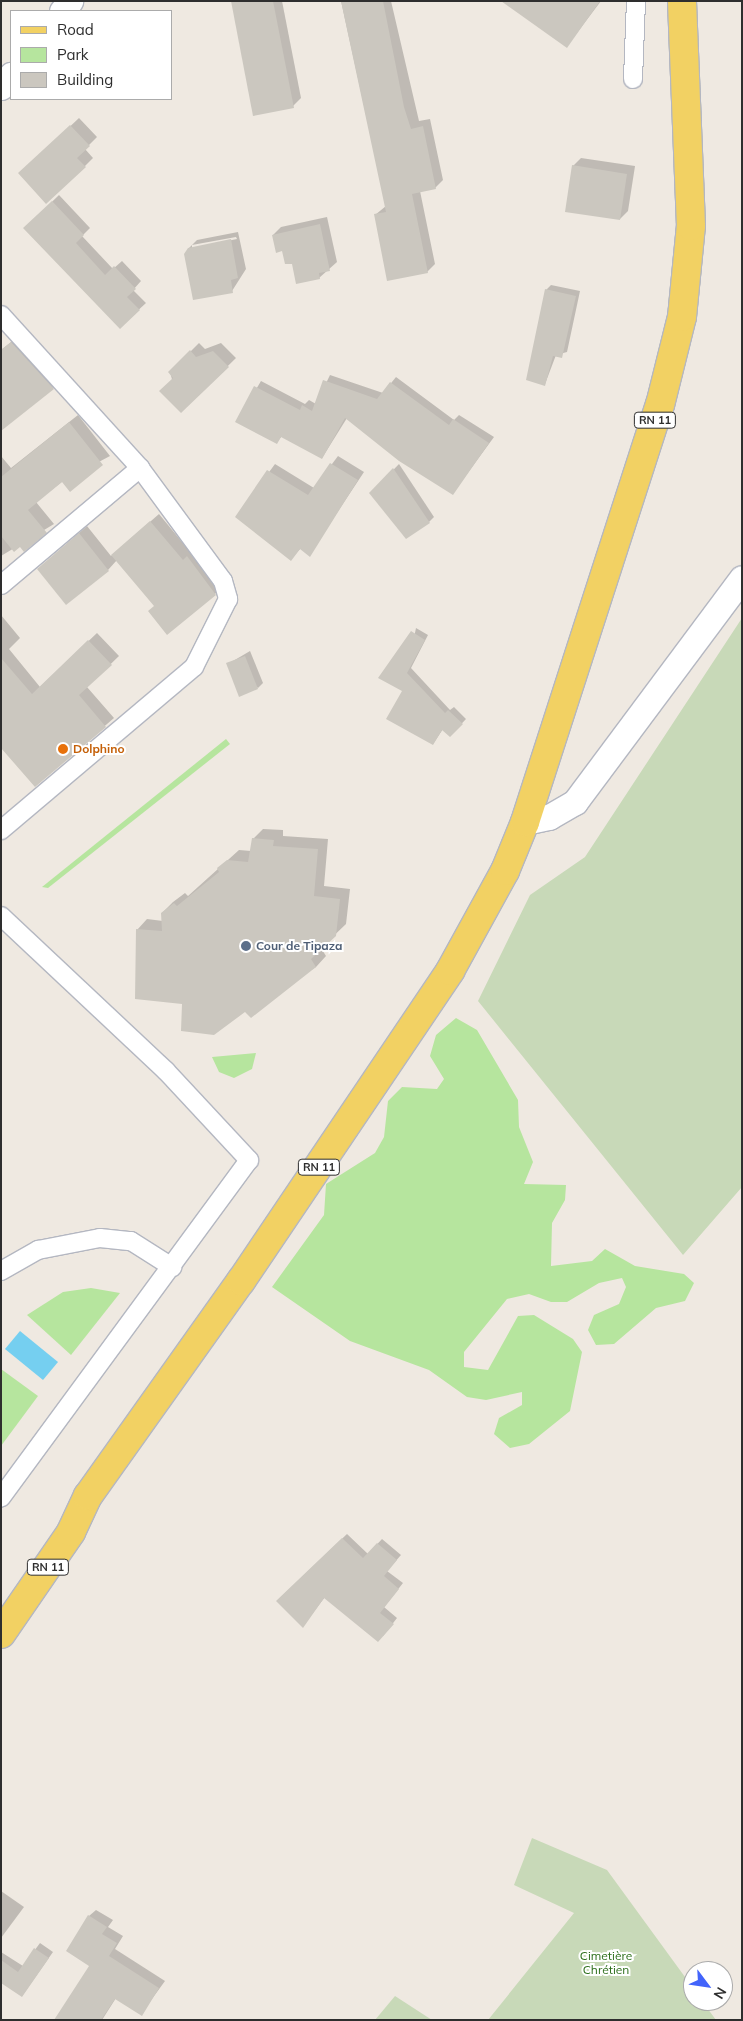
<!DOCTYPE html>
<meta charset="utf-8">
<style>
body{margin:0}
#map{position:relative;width:743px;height:2021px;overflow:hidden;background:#efe9e1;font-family:Mulish,sans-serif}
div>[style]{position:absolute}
.green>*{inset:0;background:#b6e59e}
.cemetery>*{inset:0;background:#c8d9b8}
.water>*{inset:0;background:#75cff0}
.shadow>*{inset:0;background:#0003}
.building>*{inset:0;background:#cbc7bf}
.roads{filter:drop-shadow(1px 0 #b4b7c1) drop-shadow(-1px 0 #b4b7c1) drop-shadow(0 1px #b4b7c1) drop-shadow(0 -1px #b4b7c1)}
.street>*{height:18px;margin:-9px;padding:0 9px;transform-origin:9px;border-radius:9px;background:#fff}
.secondary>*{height:25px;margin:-12.5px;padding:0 12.5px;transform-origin:12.5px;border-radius:12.5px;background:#fff}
.primary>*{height:28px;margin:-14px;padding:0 14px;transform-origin:14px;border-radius:14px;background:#f2d163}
.dots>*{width:14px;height:14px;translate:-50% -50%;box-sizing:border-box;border:2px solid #fff;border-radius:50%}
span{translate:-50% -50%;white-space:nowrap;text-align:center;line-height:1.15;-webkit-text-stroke:4px #fff;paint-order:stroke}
.shield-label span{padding:1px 4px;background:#fff;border:1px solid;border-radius:4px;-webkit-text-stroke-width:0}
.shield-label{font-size:11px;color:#2e2e2e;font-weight:700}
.food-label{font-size:12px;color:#c56008;font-weight:700}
.left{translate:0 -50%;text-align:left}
.service-label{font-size:12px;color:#4e5e75;font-weight:700}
.park-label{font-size:12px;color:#2c6e1b}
.frame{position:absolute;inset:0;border:2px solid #2e2e2e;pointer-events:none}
.legend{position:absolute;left:10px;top:10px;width:162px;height:90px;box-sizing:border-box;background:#fff;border:1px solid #ababab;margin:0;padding:6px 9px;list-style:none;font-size:15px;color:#2e2e2e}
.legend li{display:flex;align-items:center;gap:10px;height:25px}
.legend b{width:25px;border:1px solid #ababab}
.north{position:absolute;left:683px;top:1961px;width:50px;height:50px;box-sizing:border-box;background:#fff;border:1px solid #ababab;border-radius:50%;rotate:121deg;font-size:14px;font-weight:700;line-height:20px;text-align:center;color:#2e2e2e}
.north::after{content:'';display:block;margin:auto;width:18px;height:22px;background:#4264fb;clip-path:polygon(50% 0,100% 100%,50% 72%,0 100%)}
</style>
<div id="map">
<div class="green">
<i style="clip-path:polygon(226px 739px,230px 744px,48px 888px,42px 887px)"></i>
<i style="clip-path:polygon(456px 1018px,477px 1030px,518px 1100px,519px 1127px,533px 1162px,524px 1184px,566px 1185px,565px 1200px,552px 1223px,551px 1266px,592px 1261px,605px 1249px,635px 1266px,684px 1274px,694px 1283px,685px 1301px,656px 1308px,614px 1344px,596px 1345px,588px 1330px,594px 1315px,619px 1304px,626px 1287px,622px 1278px,599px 1283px,567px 1302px,551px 1302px,529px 1294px,507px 1299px,464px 1352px,464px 1367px,488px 1370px,518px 1316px,534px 1315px,573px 1339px,582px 1352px,570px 1411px,529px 1444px,510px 1448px,494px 1434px,499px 1418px,522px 1405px,522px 1392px,486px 1400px,467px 1397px,429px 1370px,350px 1341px,272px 1287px,324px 1215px,326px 1184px,375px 1153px,384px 1137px,388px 1101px,402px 1087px,437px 1089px,444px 1079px,430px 1056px,436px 1035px)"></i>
<i style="clip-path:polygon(256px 1053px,252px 1069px,234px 1078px,219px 1072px,212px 1057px)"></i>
<i style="clip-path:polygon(91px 1288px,120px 1293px,71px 1355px,27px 1315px,63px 1292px)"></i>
<i style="clip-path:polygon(1px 1369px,38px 1396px,1px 1446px)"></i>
</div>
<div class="cemetery">
<i style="clip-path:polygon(742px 618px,742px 1187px,683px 1255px,478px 1001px,530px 895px,585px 857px)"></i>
<i style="clip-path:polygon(532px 1838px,607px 1870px,693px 1988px,693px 2001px,702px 2001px,716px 2020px,488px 2020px,574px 1913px,514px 1885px)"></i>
<i style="clip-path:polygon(395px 1996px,432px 2020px,375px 2020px)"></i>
</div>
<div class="water">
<i style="clip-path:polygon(20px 1331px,58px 1362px,43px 1380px,5px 1349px)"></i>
</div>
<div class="shadow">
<i style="clip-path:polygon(232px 1px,282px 1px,301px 98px,293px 106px)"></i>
<i style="clip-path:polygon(341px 1px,391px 1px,419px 121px,430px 119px,443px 180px,435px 188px,420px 191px,435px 264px,427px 272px,375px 215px,386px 206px)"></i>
<i style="clip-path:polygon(504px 1px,601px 1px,567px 46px)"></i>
<i style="clip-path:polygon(79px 118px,97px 137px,85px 149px,93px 158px,85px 166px,28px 166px)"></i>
<i style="clip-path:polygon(581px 158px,635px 166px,628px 211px,620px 219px,573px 166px)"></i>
<i style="clip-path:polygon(59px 195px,90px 228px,82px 236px,113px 269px,122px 261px,141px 281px,133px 290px,146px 303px,120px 327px,25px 228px)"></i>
<i style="clip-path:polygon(327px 217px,337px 262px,319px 278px,293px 263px,273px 235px,281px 227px)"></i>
<i style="clip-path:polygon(evenodd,238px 232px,246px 269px,232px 291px,189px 248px,197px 240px,238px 232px,236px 237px,237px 239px,192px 248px,192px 245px,236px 237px)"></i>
<i style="clip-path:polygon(551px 285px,580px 291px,567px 352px,556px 355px,545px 384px,546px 290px)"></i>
<i style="clip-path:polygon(20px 335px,61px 380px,53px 388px,1px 350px)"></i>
<i style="clip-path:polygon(199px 343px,205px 349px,221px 343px,236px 358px,181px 412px,170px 372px)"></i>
<i style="clip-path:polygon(330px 375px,383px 393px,396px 377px,454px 420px,459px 415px,494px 437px,453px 493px,347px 418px,322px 458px,282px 436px,277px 442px,237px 421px,261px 381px,305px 404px,309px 400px,316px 404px)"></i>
<i style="clip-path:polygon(78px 415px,110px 456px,63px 481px,36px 502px,54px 524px,1px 556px,1px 456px,11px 468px)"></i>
<i style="clip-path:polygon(338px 456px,364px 472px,309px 555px,301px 548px,291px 559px,236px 517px,275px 464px,314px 488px)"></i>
<i style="clip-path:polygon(399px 464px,434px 517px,429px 522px,371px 493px)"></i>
<i style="clip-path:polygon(159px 514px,191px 553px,196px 549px,223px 586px,215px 594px,156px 606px,117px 560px,108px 570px,39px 569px,87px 526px,111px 556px)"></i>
<i style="clip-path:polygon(1px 615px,20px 638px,9px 649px,40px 687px,97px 633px,119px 656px,87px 687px,114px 718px,35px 786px,1px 747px)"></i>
<i style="clip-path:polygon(416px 628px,428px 635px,411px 668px,450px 710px,454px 707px,466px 719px,450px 736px,443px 729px,433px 744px,403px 691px)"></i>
<i style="clip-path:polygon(250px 651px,263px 683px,258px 688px,228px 664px)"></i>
<i style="clip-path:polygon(263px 829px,283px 830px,283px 836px,328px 839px,324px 886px,350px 889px,346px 924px,321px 948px,326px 956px,316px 967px,246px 1011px,183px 1003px,137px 930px,147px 919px,163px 921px,162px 913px,173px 902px,185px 893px,188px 896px,239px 850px,251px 851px,253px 839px)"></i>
<i style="clip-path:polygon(347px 1534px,368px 1554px,382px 1539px,401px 1555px,387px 1571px,403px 1583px,384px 1607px,397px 1618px,383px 1636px,325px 1597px,303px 1626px,277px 1601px)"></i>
<i style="clip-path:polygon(1px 1891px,24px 1907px,1px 1938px)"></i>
<i style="clip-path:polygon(96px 1910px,113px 1920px,108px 1927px,123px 1936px,115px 1949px,165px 1981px,141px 2014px,116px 1998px,102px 2020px,56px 2020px,91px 1965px,89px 1916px)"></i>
<i style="clip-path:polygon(40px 1943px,53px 1952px,22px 1996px,1px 1982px,1px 1952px,23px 1966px)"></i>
</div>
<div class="building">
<i style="clip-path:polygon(231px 1px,273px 1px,294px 108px,253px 116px)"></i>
<i style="clip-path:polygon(341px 1px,383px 1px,404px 107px,411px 129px,423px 126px,436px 189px,412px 194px,428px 273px,387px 281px,374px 214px,386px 212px)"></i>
<i style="clip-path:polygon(501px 1px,600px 1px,567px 48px)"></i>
<i style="clip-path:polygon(70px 125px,90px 146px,77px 158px,86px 167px,46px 204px,18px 173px)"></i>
<i style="clip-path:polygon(572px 165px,627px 174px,620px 220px,565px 212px)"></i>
<i style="clip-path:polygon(52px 201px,84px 235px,76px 243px,105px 275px,114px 266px,136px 289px,127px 297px,140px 310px,120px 329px,23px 228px)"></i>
<i style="clip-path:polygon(320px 224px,330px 271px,319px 273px,320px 279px,296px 284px,292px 264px,285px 264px,282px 251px,276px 253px,272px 235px)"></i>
<i style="clip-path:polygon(231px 239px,238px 278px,231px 280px,233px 293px,193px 300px,184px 254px,188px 248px)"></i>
<i style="clip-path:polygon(545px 289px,576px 296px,562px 358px,553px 356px,545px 386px,526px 380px)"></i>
<i style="clip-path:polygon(11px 342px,54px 389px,1px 431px,1px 350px)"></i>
<i style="clip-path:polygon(190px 350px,196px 357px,213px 351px,229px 367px,181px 413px,159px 391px,173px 378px,168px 372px)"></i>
<i style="clip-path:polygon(323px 380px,377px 399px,390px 382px,449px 425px,453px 419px,489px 443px,453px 495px,399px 461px,345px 418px,322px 459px,281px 437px,277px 444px,235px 422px,254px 386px,300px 410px,302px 405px,312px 411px)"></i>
<i style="clip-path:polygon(69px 422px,103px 465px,70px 492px,62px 482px,28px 510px,47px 533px,24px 552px,20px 547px,14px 552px,1px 536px,1px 477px)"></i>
<i style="clip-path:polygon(330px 463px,358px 480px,310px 557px,300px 549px,291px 561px,235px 517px,267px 470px,308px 495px)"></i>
<i style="clip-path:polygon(393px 468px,430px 523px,406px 539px,369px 493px)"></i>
<i style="clip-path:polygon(150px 521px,183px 560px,187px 556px,216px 595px,167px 635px,148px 611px,154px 606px,111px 555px)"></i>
<i style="clip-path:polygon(79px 533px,109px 571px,66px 605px,37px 569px)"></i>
<i style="clip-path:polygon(411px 631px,425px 640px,407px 673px,445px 713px,448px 710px,463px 724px,450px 737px,442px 730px,433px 745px,386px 719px,402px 691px,378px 678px)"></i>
<i style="clip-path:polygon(88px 640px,112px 665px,79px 695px,106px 727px,35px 787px,1px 748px,1px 658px,32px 694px)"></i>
<i style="clip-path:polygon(245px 656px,258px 689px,239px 697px,226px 663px)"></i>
<i style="clip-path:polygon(252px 838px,274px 840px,273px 846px,318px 849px,314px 896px,340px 899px,336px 936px,311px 959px,316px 967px,251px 1018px,245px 1012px,214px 1035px,181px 1031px,182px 1004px,135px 999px,136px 929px,162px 931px,161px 913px,174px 903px,177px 906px,219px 872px,217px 868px,227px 860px,248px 862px)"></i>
<i style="clip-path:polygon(342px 1538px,363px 1558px,377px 1543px,397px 1560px,384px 1576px,399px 1589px,380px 1613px,394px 1624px,378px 1642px,324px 1598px,303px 1628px,276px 1601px)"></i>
<i style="clip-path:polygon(88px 1915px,107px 1927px,102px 1934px,117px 1943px,109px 1956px,159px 1988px,142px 2016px,115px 1999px,101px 2020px,54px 2020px,89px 1966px,66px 1951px)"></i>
<i style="clip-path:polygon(34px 1948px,49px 1958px,22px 1997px,1px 1983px,1px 1960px,18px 1972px)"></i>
</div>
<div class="roads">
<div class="street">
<i style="left:633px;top:79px;width:78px;rotate:-87.8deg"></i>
<i style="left:1px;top:315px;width:207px;rotate:47.7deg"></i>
<i style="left:140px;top:468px;width:140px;rotate:53.7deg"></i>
<i style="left:223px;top:581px;width:19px;rotate:74deg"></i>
<i style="left:228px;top:599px;width:76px;rotate:116.6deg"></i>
<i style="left:194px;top:667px;width:253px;rotate:139.8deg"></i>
<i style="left:1px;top:585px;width:182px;rotate:-40.1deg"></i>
<i style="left:1px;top:916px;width:226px;rotate:43.2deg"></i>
<i style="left:166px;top:1071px;width:122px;rotate:47deg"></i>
<i style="left:249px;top:1160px;width:419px;rotate:126.3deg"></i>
<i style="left:1px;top:1271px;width:43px;rotate:-29.6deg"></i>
<i style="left:38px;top:1250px;width:63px;rotate:-11deg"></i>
<i style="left:100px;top:1238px;width:31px;rotate:6deg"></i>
<i style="left:131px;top:1241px;width:49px;rotate:32.4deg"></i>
</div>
<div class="secondary">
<i style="left:62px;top:11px;width:13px;rotate:-51deg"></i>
<i style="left:1px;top:87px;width:16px;rotate:-50deg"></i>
<i style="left:525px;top:822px;width:25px;rotate:-12deg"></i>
<i style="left:549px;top:817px;width:30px;rotate:-30deg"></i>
<i style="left:575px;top:802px;width:279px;rotate:-53.3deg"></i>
</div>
<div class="primary">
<i style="left:1px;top:1634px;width:124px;rotate:-55.5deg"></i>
<i style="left:71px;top:1532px;width:40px;rotate:-65deg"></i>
<i style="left:88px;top:1496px;width:264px;rotate:-54.6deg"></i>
<i style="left:241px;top:1281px;width:374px;rotate:-56deg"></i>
<i style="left:450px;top:971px;width:114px;rotate:-61.2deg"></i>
<i style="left:505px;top:871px;width:53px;rotate:-67.8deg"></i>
<i style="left:525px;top:822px;width:438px;rotate:-72.1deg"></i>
<i style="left:660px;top:405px;width:91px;rotate:-76deg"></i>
<i style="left:682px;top:317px;width:91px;rotate:-84.4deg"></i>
<i style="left:691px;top:226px;width:225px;rotate:-92.3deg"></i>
</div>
</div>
<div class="dots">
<i style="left:63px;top:749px;background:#e8710a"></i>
<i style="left:246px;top:946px;background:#5c6f8a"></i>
</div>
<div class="shield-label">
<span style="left:655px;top:420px">RN 11</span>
<span style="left:319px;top:1167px">RN 11</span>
<span style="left:48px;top:1567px">RN 11</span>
</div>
<div class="food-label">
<span class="left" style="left:73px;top:749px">Dolphino</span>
</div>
<div class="service-label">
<span class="left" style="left:256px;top:946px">Cour de Tipaza</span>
</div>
<div class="park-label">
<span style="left:606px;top:1963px">Cimetière<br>Chrétien</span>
</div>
<div class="frame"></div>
<ul class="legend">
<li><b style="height:6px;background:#f2d163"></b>Road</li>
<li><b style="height:14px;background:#b6e59e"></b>Park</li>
<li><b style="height:14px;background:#cbc7bf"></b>Building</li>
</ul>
<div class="north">N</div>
</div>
